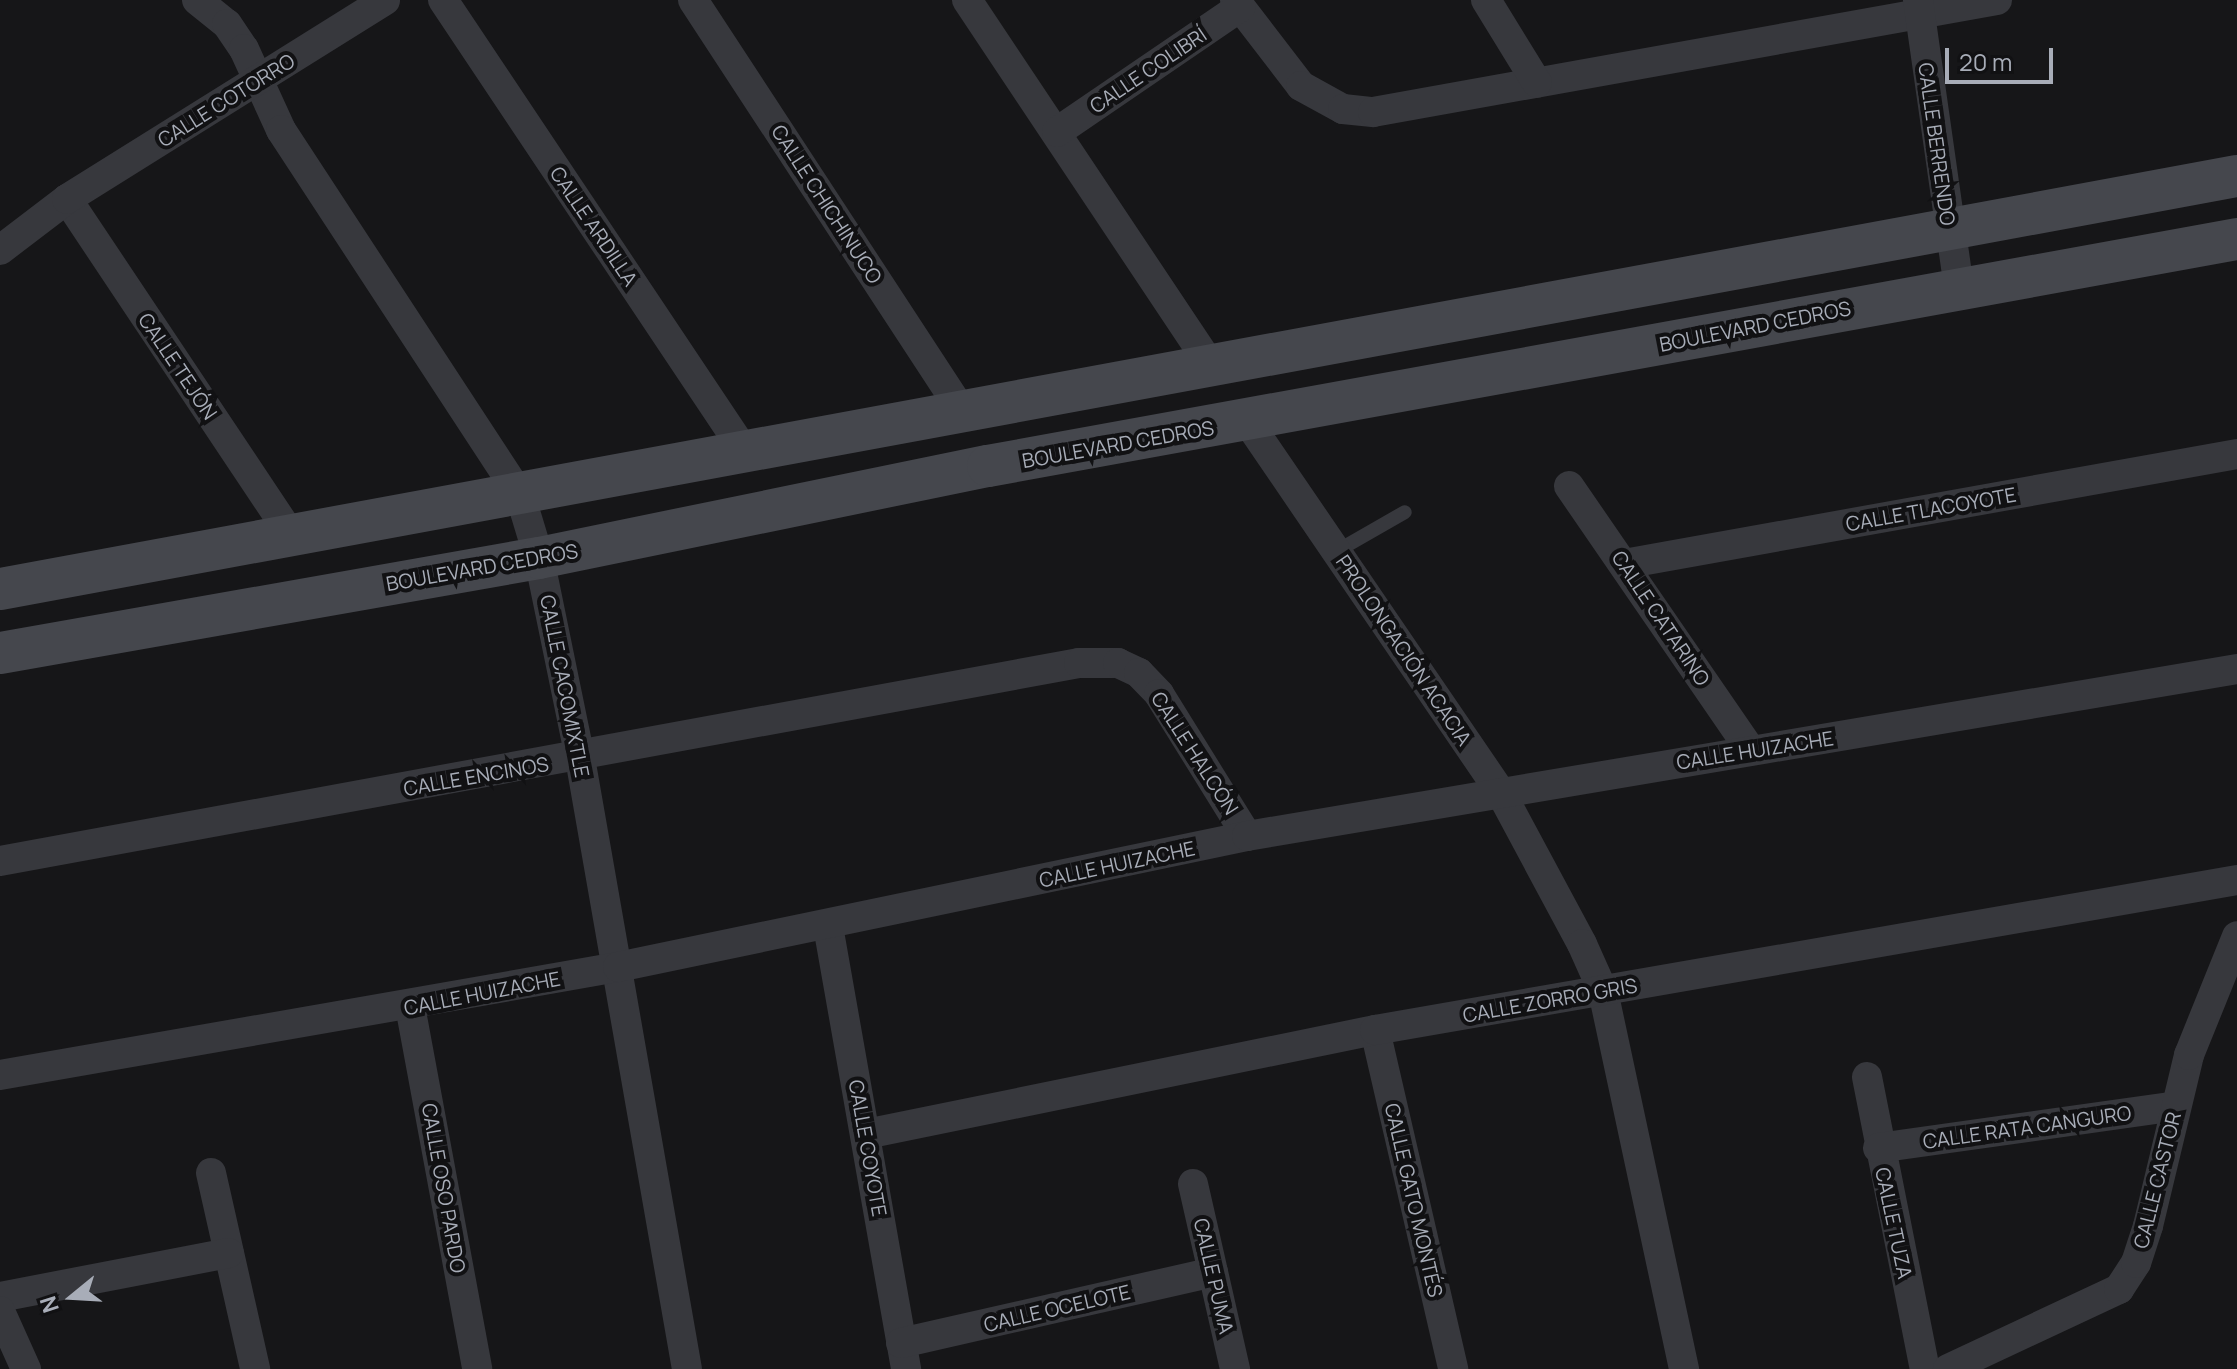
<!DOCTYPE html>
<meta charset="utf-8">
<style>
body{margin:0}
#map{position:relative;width:2237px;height:1369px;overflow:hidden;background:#161618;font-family:Manrope,sans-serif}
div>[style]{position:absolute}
.lane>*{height:14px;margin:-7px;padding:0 7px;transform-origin:7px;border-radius:7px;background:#37383d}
.street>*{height:30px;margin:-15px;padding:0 15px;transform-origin:15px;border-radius:15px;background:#37383d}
.secondary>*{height:42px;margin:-21px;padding:0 21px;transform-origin:21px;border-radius:21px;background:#45474d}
span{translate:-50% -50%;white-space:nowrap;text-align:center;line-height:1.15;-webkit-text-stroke:8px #111113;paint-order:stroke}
.street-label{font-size:20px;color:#a8adb8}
.north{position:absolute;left:32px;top:1257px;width:80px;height:80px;-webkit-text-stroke:6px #111113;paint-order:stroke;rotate:252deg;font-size:22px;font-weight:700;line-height:32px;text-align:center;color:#a8adb8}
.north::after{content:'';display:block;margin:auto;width:28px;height:36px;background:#a8adb8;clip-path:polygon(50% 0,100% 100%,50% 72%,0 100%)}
.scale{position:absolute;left:1945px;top:48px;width:108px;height:36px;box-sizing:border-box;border:4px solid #a8adb8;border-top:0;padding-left:10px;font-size:24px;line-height:28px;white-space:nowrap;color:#a8adb8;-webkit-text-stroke:6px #111113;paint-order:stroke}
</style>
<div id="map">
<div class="lane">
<i style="left:1337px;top:551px;width:78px;rotate:-29.8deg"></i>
</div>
<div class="street">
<i style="left:197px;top:0;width:38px;rotate:39deg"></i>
<i style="left:227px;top:24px;width:30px;rotate:56deg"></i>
<i style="left:244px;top:49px;width:89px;rotate:65.4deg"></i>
<i style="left:281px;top:130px;width:436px;rotate:56.8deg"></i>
<i style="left:520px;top:495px;width:66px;rotate:73.2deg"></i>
<i style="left:539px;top:558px;width:204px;rotate:78.4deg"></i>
<i style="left:580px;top:758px;width:620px;rotate:80.07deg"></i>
<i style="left:443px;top:0;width:544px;rotate:56.25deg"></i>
<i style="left:693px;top:0;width:488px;rotate:56.8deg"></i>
<i style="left:967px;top:0;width:441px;rotate:56.3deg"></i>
<i style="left:1235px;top:0;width:108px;rotate:52.5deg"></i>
<i style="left:1301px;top:86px;width:48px;rotate:28.7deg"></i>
<i style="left:1343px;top:109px;width:30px;rotate:6deg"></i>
<i style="left:1373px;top:112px;width:634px;rotate:-10.18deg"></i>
<i style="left:1486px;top:0;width:97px;rotate:58.4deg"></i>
<i style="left:1918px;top:0;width:290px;rotate:81.9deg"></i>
<i style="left:1057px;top:132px;width:222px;rotate:-34.3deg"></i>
<i style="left:67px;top:199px;width:402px;rotate:56.3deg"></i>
<i style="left:0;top:250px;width:84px;rotate:-37.3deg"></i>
<i style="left:67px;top:199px;width:375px;rotate:-32deg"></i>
<i style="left:1248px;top:422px;width:449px;rotate:55.7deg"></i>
<i style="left:1501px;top:793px;width:171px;rotate:61.8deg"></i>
<i style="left:1582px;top:944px;width:51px;rotate:65.9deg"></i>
<i style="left:1603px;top:991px;width:387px;rotate:77.9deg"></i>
<i style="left:1569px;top:486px;width:321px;rotate:55.5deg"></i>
<i style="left:1624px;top:564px;width:623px;rotate:-10.17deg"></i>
<i style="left:0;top:861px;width:1097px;rotate:-10.4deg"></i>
<i style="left:1079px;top:663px;width:39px"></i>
<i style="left:1118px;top:663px;width:23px;rotate:25deg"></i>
<i style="left:1139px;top:673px;width:29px;rotate:46deg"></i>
<i style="left:1159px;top:694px;width:167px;rotate:58.2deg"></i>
<i style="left:828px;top:926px;width:450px;rotate:80deg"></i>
<i style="left:410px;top:1006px;width:369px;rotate:79.5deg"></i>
<i style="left:1375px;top:1030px;width:348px;rotate:77deg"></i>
<i style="left:0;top:1075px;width:627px;rotate:-9.91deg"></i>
<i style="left:618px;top:967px;width:642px;rotate:-11.76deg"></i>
<i style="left:1247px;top:836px;width:1004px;rotate:-9.57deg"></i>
<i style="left:1867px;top:1077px;width:298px;rotate:78.8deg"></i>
<i style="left:866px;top:1134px;width:520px;rotate:-11.55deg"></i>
<i style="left:1375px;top:1030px;width:875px;rotate:-9.87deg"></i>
<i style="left:1878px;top:1148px;width:300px;rotate:-8deg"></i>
<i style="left:211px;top:1173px;width:201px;rotate:77.3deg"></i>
<i style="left:1193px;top:1184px;width:190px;rotate:77.2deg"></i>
<i style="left:0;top:1297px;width:233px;rotate:-10.9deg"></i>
<i style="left:0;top:1311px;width:64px;rotate:65.9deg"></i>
<i style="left:901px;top:1343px;width:320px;rotate:-12.8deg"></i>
<i style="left:1948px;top:1369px;width:189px;rotate:-25.1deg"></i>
<i style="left:2119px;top:1289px;width:31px;rotate:-57deg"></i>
<i style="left:2136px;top:1263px;width:39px;rotate:-72deg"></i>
<i style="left:2148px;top:1226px;width:176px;rotate:-76.5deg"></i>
<i style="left:2189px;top:1055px;width:128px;rotate:-68deg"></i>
</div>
<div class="secondary">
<i style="left:0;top:589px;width:2275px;rotate:-10.46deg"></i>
<i style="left:0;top:653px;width:547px;rotate:-10deg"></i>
<i style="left:539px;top:558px;width:458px;rotate:-11.6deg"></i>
<i style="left:988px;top:466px;width:1269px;rotate:-10.3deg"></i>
</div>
<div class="street-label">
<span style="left:1148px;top:70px;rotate:-34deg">CALLE COLIBRÍ</span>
<span style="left:226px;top:100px;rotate:-32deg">CALLE COTORRO</span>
<span style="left:1937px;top:144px;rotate:82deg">CALLE BERRENDO</span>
<span style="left:827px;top:204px;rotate:57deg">CALLE CHICHINUCO</span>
<span style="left:594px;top:226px;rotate:56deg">CALLE ARDILLA</span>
<span style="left:1755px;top:326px;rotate:-11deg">BOULEVARD CEDROS</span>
<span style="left:178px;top:366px;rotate:56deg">CALLE TEJÓN</span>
<span style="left:1118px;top:444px;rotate:-10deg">BOULEVARD CEDROS</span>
<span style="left:1931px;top:509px;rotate:-10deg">CALLE TLACOYOTE</span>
<span style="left:482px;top:567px;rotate:-10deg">BOULEVARD CEDROS</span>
<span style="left:1661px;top:618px;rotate:56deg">CALLE CATARINO</span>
<span style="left:1404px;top:650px;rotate:56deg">PROLONGACIÓN ACACIA</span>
<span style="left:565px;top:686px;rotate:79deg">CALLE CACOMIXTLE</span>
<span style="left:1755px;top:750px;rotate:-9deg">CALLE HUIZACHE</span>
<span style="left:1195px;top:753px;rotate:57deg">CALLE HALCÓN</span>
<span style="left:476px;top:776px;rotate:-10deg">CALLE ENCINOS</span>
<span style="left:1117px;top:864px;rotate:-12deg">CALLE HUIZACHE</span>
<span style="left:482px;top:993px;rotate:-11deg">CALLE HUIZACHE</span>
<span style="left:1550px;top:1000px;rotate:-10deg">CALLE ZORRO GRIS</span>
<span style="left:2027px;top:1127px;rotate:-8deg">CALLE RATA CANGURO</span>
<span style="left:868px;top:1148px;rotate:80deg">CALLE COYOTE</span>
<span style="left:2157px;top:1180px;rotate:-76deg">CALLE CASTOR</span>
<span style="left:444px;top:1188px;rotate:80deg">CALLE OSO PARDO</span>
<span style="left:1414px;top:1200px;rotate:77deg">CALLE GATO MONTÉS</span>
<span style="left:1894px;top:1223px;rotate:78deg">CALLE TUZA</span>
<span style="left:1214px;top:1276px;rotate:77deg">CALLE PUMA</span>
<span style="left:1057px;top:1308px;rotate:-13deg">CALLE OCELOTE</span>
</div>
<div class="north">N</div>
<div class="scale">20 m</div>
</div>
